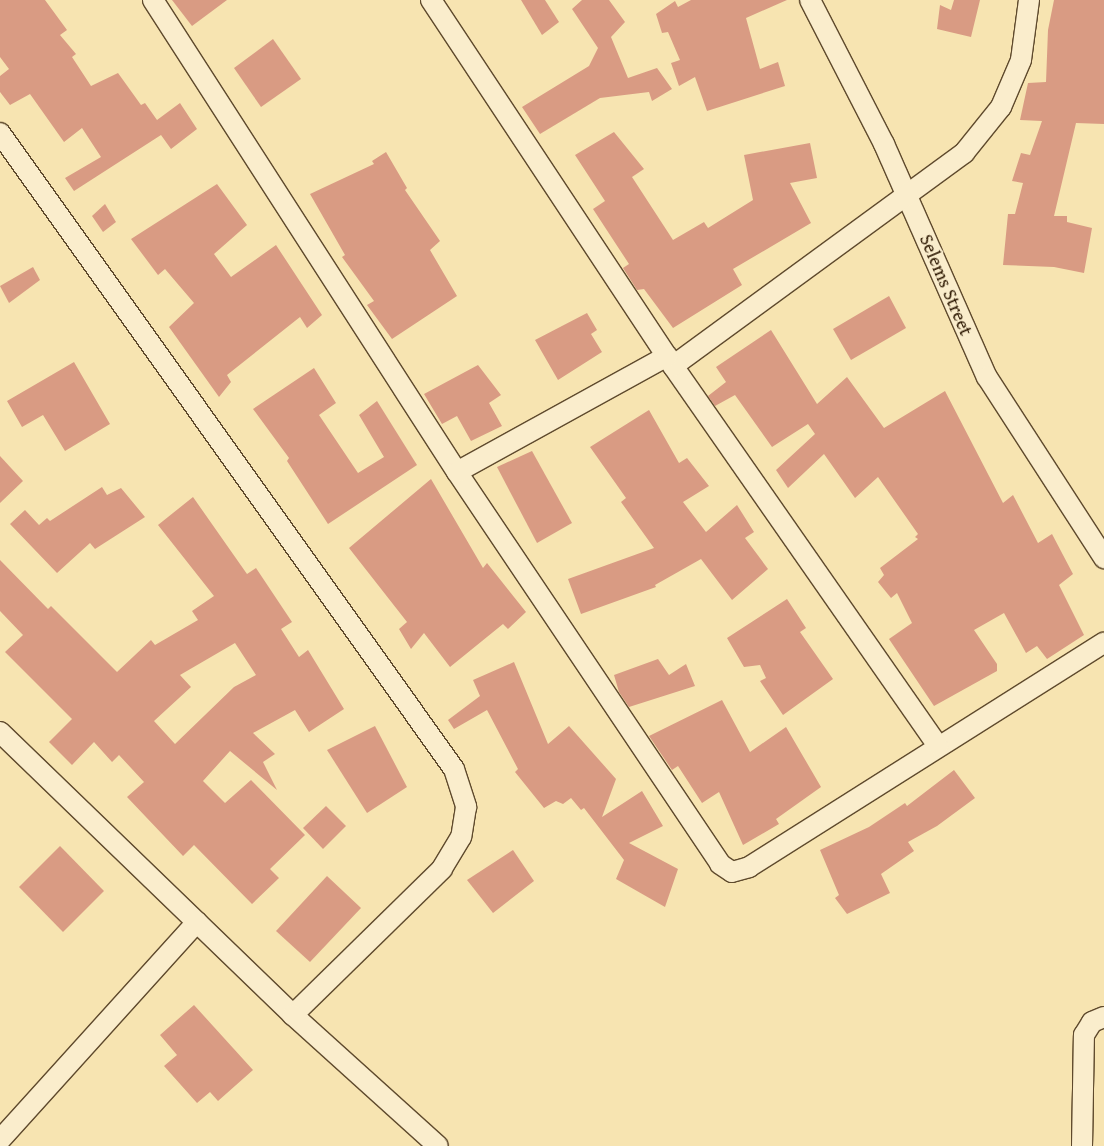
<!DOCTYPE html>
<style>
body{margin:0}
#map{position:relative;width:1104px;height:1146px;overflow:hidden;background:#f7e4b1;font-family:"Gentium Book Plus",serif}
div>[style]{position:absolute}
.building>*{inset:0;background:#d99b83}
.roads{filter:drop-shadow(1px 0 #5f4a2d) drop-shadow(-1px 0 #5f4a2d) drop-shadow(0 1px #5f4a2d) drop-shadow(0 -1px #5f4a2d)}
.minor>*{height:20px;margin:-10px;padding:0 10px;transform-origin:10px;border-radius:10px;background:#faedcc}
span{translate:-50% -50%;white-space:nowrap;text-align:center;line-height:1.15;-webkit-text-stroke:4px #faedcc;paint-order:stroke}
.street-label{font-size:19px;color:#2c1701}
</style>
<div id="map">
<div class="building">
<i style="clip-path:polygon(0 0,45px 0,67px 30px,60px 35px,76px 54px,72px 57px,91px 86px,118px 73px,141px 105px,145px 103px,157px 120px,180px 103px,197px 129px,171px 149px,161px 135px,74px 191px,65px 178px,101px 157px,82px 128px,64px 142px,30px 94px,10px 105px,0 92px,0 76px,9px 69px,0 57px)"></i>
<i style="clip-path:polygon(172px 0,227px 0,192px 26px)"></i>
<i style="clip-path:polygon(521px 0,545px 0,559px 22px,542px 35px)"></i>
<i style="clip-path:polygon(582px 0,609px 0,625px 22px,611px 37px,628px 78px,657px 68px,672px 89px,652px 101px,649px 92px,600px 98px,540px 134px,522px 107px,589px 66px,598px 48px,572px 9px)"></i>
<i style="clip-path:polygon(691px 0,787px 0,746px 18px,760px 69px,778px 62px,785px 86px,707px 111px,695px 77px,679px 86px,671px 63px,680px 60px,668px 32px,662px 33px,656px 14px,675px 1px,678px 7px)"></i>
<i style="clip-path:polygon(954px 0,980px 0,971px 37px,937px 29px,940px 5px,951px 10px)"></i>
<i style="clip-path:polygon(1054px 0,1104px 0,1104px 124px,1076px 123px,1054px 216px,1067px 216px,1067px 222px,1092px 228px,1084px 273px,1054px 267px,1003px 265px,1008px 214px,1015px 214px,1023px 183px,1012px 181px,1021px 153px,1030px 155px,1042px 121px,1020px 120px,1028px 83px,1046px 82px,1048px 30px)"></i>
<i style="clip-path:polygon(273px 39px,301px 79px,261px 107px,234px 68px)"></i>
<i style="clip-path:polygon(614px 132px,644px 169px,632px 177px,673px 240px,704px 222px,708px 228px,753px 200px,744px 155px,810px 143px,817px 178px,790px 183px,811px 223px,733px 269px,742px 285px,673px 328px,644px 289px,637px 290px,623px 268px,629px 264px,593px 209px,605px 201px,575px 155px)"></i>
<i style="clip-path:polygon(386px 152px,407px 188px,405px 190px,440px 241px,430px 250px,457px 296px,392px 339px,367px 305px,374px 301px,342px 257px,345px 255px,310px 194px,374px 164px,372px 161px)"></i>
<i style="clip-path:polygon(217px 184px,247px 225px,214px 254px,231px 277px,276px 245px,322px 315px,307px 328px,300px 317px,227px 375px,231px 382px,219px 397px,169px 327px,194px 303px,165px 269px,158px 275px,131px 239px)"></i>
<i style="clip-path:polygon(105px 204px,116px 222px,103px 232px,92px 216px)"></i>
<i style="clip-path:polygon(33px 267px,40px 280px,9px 303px,0 286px)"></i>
<i style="clip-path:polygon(889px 296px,906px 328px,851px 360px,833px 329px)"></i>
<i style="clip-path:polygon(587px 313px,597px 330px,591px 334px,602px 352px,558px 380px,535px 340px)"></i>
<i style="clip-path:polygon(771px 330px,817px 404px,847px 377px,884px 428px,945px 391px,1003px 503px,1013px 495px,1038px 543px,1052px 534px,1073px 574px,1059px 585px,1084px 635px,1047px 659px,1037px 646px,1026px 653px,1004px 613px,974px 630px,997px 664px,997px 671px,934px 706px,889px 639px,912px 623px,897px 593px,891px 598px,878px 582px,884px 575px,880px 568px,918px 539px,915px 537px,918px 534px,878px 477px,855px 498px,824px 454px,788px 488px,776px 470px,815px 434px,808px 424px,772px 447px,735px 395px,715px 406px,708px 396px,726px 382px,716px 367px)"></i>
<i style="clip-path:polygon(74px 362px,110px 424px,65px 451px,43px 415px,22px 427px,7px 401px)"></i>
<i style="clip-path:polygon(478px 365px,501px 395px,489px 403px,502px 426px,471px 441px,457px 416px,442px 424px,424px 394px)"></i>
<i style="clip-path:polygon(314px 368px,336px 403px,319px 415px,358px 473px,384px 457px,359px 415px,377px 401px,417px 465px,328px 524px,287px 461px,289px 458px,253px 409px)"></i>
<i style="clip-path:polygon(649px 410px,679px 463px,687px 458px,709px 486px,683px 502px,706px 532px,737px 505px,754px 532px,745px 538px,768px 569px,732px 600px,701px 559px,655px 585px,656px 587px,581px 614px,568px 579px,654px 548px,621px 502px,626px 498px,590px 447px)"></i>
<i style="clip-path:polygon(532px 451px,572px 523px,537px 543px,497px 467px)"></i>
<i style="clip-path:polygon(0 456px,23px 481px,0 503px)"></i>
<i style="clip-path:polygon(431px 479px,483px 568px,487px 563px,526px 612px,508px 629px,503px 624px,450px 667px,424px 633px,411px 649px,399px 629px,407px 622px,349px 548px)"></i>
<i style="clip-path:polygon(102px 487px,107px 495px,121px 488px,145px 517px,95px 549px,90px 543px,57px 573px,10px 524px,25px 510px,39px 525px,47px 518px,50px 521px)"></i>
<i style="clip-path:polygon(evenodd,193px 497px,247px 574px,256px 568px,292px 622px,281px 629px,299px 657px,308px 650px,344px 709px,309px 732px,295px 710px,253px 733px,275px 754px,263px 762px,277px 790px,230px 751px,203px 781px,225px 803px,251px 780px,305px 835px,270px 869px,279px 878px,252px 904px,194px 845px,183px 856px,127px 797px,144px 782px,119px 755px,112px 762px,94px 742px,72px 765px,49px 742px,72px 719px,5px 652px,23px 635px,0 611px,0 560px,48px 609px,51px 606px,117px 672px,151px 640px,155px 645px,198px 620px,192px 611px,214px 596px,158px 525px,193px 497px,235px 643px,256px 675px,234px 687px,175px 744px,154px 721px,191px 687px,180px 675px,235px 643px)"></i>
<i style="clip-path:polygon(787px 599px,806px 628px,800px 632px,833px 679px,783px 715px,760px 681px,766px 678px,760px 665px,744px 667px,727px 638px)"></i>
<i style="clip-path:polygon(658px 659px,669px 675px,686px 664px,695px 686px,629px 707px,619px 692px,614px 675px)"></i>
<i style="clip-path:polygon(514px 662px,548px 744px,569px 726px,616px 779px,602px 817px,642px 791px,663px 826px,629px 843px,678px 869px,665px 907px,616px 879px,624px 860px,584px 808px,581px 810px,571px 798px,563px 804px,556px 801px,544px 808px,515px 772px,518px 769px,487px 710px,454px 729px,448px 720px,480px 696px,473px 680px)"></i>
<i style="clip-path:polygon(722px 700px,750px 752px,786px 727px,821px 787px,776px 819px,779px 824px,743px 845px,719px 792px,702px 803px,678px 766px,672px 770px,649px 736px)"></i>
<i style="clip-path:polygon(375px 726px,407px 787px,367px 813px,327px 750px)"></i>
<i style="clip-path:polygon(954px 770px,975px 798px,937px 826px,908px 842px,914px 851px,881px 874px,890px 893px,847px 914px,835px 898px,839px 895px,820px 850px,869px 827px,905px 803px,907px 806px)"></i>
<i style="clip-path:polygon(326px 806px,346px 826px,323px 849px,303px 828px)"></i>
<i style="clip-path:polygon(60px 846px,104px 891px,63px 932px,19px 887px)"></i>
<i style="clip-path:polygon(513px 850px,534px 881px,493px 913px,467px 880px)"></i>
<i style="clip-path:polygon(327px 876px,361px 908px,310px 962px,276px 931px)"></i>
<i style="clip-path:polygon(194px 1005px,253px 1070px,218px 1101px,210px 1092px,197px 1103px,164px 1066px,177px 1055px,160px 1035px)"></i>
</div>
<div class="roads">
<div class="minor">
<i style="left:153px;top:0;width:561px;rotate:57.22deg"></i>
<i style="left:457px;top:472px;width:472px;rotate:56.1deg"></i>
<i style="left:720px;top:864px;width:14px;rotate:34deg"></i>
<i style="left:732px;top:872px;width:18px;rotate:-16deg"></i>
<i style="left:749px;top:867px;width:420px;rotate:-32.3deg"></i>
<i style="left:431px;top:0;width:439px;rotate:56.5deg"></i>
<i style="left:673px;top:366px;width:463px;rotate:55.1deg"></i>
<i style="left:810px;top:0;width:162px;rotate:62.8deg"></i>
<i style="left:884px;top:144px;width:255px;rotate:66.2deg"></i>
<i style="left:987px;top:377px;width:216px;rotate:57.1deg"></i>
<i style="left:0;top:133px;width:781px;rotate:54.48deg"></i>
<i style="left:454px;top:769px;width:40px;rotate:72deg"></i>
<i style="left:466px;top:807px;width:30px;rotate:99deg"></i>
<i style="left:461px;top:837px;width:37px;rotate:121deg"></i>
<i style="left:442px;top:869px;width:209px;rotate:135.6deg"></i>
<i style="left:673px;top:366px;width:361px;rotate:-36.2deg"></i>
<i style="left:964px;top:153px;width:59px;rotate:-51.2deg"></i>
<i style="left:1001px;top:107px;width:51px;rotate:-66.9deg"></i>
<i style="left:1021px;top:60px;width:61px;rotate:-82.4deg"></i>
<i style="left:457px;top:472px;width:240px;rotate:-28.9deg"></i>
<i style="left:0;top:732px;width:407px;rotate:44deg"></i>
<i style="left:293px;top:1015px;width:195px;rotate:42.1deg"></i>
<i style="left:0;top:1140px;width:294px;rotate:-47.9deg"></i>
<i style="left:1082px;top:1146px;width:111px;rotate:-89deg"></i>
<i style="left:1084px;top:1035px;width:15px;rotate:-58deg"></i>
<i style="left:1092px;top:1022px;width:13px;rotate:-23deg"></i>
</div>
</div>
<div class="street-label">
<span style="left:946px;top:285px;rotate:67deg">Selems Street</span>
</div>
</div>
